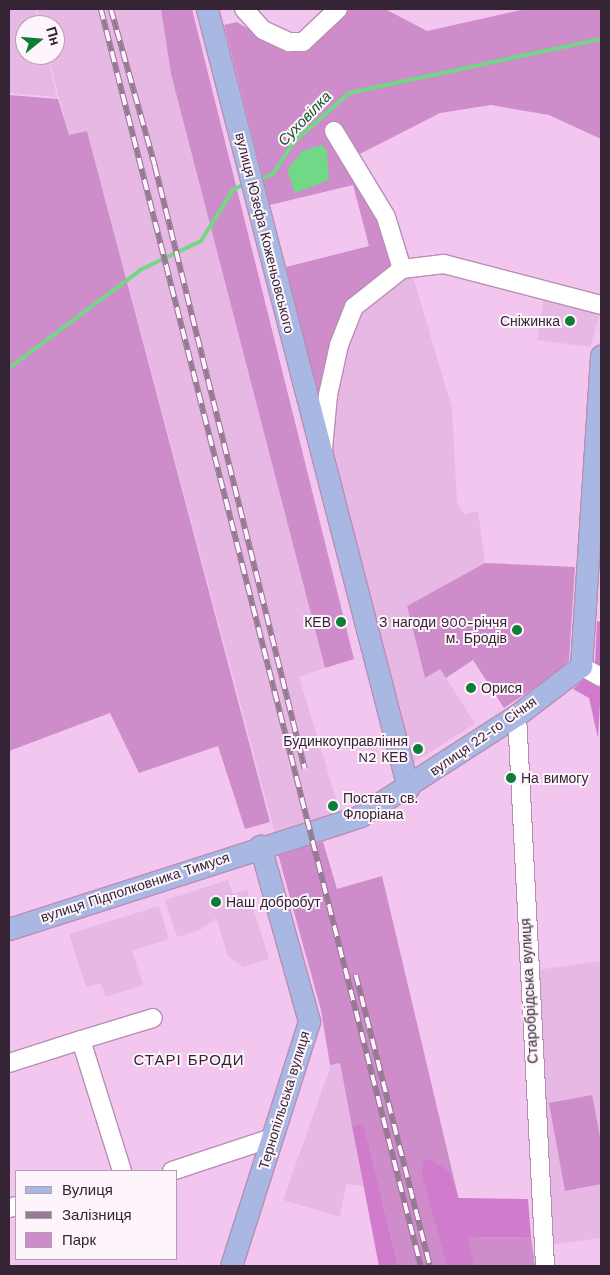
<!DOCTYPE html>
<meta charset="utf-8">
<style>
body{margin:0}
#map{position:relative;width:610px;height:1275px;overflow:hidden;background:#f2c6ef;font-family:"Work Sans",sans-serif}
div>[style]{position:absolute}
.built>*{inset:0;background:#e8b8e4}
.green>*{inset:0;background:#cf8ccb}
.forest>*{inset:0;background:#d17bcd}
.water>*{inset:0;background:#72d786}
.stream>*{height:4px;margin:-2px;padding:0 2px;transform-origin:2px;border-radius:2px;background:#72d786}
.roads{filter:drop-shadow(1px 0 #b78eb4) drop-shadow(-1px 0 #b78eb4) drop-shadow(0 1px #b78eb4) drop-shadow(0 -1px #b78eb4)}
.minor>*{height:18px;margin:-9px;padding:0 9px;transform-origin:9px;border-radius:9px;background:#fff}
.major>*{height:21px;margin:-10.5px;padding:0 10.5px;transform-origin:10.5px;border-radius:10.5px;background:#a9b8e3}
.rail>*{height:5.5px;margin-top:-2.75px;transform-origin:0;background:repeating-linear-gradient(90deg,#fdf4fc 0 11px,#977995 0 22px);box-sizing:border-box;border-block:1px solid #977995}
.dots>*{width:14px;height:14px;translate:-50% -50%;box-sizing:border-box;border:2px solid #fdf4fc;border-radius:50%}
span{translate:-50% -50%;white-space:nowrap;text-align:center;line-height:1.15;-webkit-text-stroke:4px #fdf4fc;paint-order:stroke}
.street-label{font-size:14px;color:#352534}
.poi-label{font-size:14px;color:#352534}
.right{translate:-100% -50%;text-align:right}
.left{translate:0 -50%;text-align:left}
.water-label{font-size:15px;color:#0a5623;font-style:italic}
.neighbourhood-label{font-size:15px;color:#352534;letter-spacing:1px}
.frame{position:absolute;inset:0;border:10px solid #352534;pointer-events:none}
.legend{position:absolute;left:15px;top:1170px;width:162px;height:90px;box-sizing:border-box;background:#fdf4fc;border:1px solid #ada1ac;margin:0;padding:6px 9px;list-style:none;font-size:15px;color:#352534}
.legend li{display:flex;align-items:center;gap:10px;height:25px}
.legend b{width:25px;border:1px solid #ada1ac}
.north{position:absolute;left:15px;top:15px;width:50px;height:50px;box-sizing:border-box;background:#fdf4fc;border:1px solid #ada1ac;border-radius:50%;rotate:73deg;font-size:14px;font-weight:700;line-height:20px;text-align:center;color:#352534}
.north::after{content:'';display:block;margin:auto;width:18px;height:22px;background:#0d7e35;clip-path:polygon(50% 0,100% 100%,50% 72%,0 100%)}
</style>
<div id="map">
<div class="built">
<i style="clip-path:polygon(9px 9px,35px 9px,39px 25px,25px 25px,25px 55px,47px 55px,57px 97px,9px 93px)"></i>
<i style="clip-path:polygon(37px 9px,161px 9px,171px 74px,325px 668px,299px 677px,347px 835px,323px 842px,337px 889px,382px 877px,473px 1266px,379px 1266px,352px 1125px,363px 1186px,346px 1184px,340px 1217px,283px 1200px,331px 1065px,322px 1010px,87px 131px,69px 136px,48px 55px,55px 55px,55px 25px,41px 25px)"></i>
<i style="clip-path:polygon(405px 274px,412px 274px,452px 408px,457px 502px,464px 514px,478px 511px,485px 563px,407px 606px,425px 678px,440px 668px,475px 724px,411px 764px,328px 460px,335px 397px,359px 312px)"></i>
<i style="clip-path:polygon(544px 298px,601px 311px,590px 347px,537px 340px)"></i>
<i style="clip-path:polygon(228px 880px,233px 894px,247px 889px,269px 959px,244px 967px,228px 956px,216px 918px,200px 930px,177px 937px,165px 900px)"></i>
<i style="clip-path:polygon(159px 906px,169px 939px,132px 951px,143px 985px,106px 997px,101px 983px,86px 987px,69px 934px)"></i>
<i style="clip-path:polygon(601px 961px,601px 1238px,550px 1245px,536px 970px)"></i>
</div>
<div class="green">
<i style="clip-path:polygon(161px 9px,192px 9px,354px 659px,325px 668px,171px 74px)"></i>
<i style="clip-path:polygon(350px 9px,385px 9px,427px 31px,526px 9px,601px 9px,601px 139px,549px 115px,491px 105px,440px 113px,352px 158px,401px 266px,353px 304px,322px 416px,286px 267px,369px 246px,353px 185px,270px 205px,224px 25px,237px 22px,285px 51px,306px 51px)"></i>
<i style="clip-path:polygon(9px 95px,58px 99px,69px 135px,87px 131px,270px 822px,245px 829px,218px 746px,139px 773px,110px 713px,9px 751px)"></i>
<i style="clip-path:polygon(485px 563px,575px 567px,569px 660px,554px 675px,504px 708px,473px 660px,446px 678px,440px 669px,425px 678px,407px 606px)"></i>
<i style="clip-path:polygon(323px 842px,337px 889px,382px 876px,468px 1238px,531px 1237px,535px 1266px,398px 1266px,364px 1124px,352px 1126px,340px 1063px,330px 1065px,321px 1010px,278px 854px)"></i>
<i style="clip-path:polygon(592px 1095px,601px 1142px,601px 1184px,565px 1191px,549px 1103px)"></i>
</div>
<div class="forest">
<i style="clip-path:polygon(597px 621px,601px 622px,601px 667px,595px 663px)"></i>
<i style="clip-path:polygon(587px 677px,601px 685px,598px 738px,589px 698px,573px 689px)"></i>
<i style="clip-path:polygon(364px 1124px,398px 1266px,379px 1266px,352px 1126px)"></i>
<i style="clip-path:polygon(430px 1159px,450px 1172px,458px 1198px,528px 1199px,531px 1237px,468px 1238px,474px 1266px,447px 1266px,422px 1174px,423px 1162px)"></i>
</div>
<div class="water">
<i style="clip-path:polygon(322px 145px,327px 151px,329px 180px,295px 193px,287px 170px,302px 151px)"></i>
</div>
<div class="stream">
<i style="left:258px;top:180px;width:16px;rotate:-22deg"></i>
<i style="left:273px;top:174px;width:37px;rotate:-57deg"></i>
<i style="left:293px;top:143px;width:75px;rotate:-41.8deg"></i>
<i style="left:349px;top:93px;width:258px;rotate:-12.1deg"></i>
<i style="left:9px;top:368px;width:166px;rotate:-36.7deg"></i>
<i style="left:142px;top:269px;width:65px;rotate:-25.4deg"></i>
<i style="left:201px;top:241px;width:60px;rotate:-57.9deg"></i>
<i style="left:233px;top:190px;width:13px;rotate:-29deg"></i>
</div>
<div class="roads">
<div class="minor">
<i style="left:244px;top:9px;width:28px;rotate:48deg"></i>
<i style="left:263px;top:30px;width:29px;rotate:25deg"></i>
<i style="left:289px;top:42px;width:14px"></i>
<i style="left:303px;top:42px;width:48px;rotate:-43.3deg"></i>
<i style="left:334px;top:131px;width:100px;rotate:58.8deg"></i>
<i style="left:386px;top:217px;width:54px;rotate:72.9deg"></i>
<i style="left:323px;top:449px;width:54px;rotate:-84.7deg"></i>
<i style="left:328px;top:395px;width:51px;rotate:-77.6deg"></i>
<i style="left:339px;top:345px;width:41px;rotate:-68.5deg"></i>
<i style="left:354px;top:307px;width:61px;rotate:-38.4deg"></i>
<i style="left:402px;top:269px;width:42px;rotate:-6.8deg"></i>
<i style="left:444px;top:264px;width:162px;rotate:14.6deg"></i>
<i style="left:581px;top:666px;width:23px;rotate:29deg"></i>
<i style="left:517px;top:715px;width:552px;rotate:87.09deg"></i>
<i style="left:9px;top:1063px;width:76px;rotate:-17.7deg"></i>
<i style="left:122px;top:1171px;width:137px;rotate:-107.4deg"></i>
<i style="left:81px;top:1040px;width:75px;rotate:-17deg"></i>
<i style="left:172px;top:1171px;width:105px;rotate:-18.3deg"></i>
<i style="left:9px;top:1208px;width:7px;rotate:-16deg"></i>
</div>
<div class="major">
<i style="left:207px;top:9px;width:805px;rotate:75.53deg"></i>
<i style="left:9px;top:929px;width:369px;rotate:-17.8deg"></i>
<i style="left:360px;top:816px;width:187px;rotate:-32.8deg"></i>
<i style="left:517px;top:715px;width:81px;rotate:-37.4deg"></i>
<i style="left:581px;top:666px;width:311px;rotate:-86.3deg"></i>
<i style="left:231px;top:1266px;width:257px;rotate:-72.3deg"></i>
<i style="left:309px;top:1021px;width:182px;rotate:-105.6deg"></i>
</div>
</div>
<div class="rail">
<i style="left:101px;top:9px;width:1297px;rotate:75.72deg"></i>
<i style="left:111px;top:9px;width:163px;rotate:74.3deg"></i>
<i style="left:155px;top:166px;width:621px;rotate:76.03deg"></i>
<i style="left:356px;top:975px;width:300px;rotate:75.7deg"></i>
</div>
<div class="dots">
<i style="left:570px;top:321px;background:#0d7e35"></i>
<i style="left:341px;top:622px;background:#0d7e35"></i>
<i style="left:517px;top:630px;background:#0d7e35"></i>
<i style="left:471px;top:688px;background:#0d7e35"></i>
<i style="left:418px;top:749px;background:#0d7e35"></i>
<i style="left:511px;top:778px;background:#0d7e35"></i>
<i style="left:333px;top:806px;background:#0d7e35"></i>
<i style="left:216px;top:902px;background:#0d7e35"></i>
</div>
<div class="street-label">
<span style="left:265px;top:233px;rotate:76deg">вулиця Юзефа Коженьовського</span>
<span style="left:483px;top:736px;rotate:-35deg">вулиця 22-го Січня</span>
<span style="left:135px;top:887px;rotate:-18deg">вулиця Підполковника Тимуся</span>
<span style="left:529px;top:991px;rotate:-93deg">Старобрідська вулиця</span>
<span style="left:284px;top:1100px;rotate:-73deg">Тернопільська вулиця</span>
</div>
<div class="poi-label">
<span class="right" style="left:560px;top:321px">Сніжинка</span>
<span class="right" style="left:331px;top:622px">КЕВ</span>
<span class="right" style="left:507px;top:630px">З нагоди 900-річчя<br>м. Бродів</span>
<span class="left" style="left:481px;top:688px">Орися</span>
<span class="right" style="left:408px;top:749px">Будинкоуправління<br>N2 КЕВ</span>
<span class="left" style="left:521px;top:778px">На вимогу</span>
<span class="left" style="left:343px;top:806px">Постать св.<br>Флоріана</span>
<span class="left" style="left:226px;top:902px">Наш добробут</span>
</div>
<div class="water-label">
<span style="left:305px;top:119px;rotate:-46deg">Суховілка</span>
</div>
<div class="neighbourhood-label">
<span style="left:189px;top:1061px">СТАРІ БРОДИ</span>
</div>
<div class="frame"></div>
<ul class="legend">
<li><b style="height:6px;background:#a9b8e3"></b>Вулиця</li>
<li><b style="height:6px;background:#977995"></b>Залізниця</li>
<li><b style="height:14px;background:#cf8ccb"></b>Парк</li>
</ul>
<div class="north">Пн</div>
</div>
